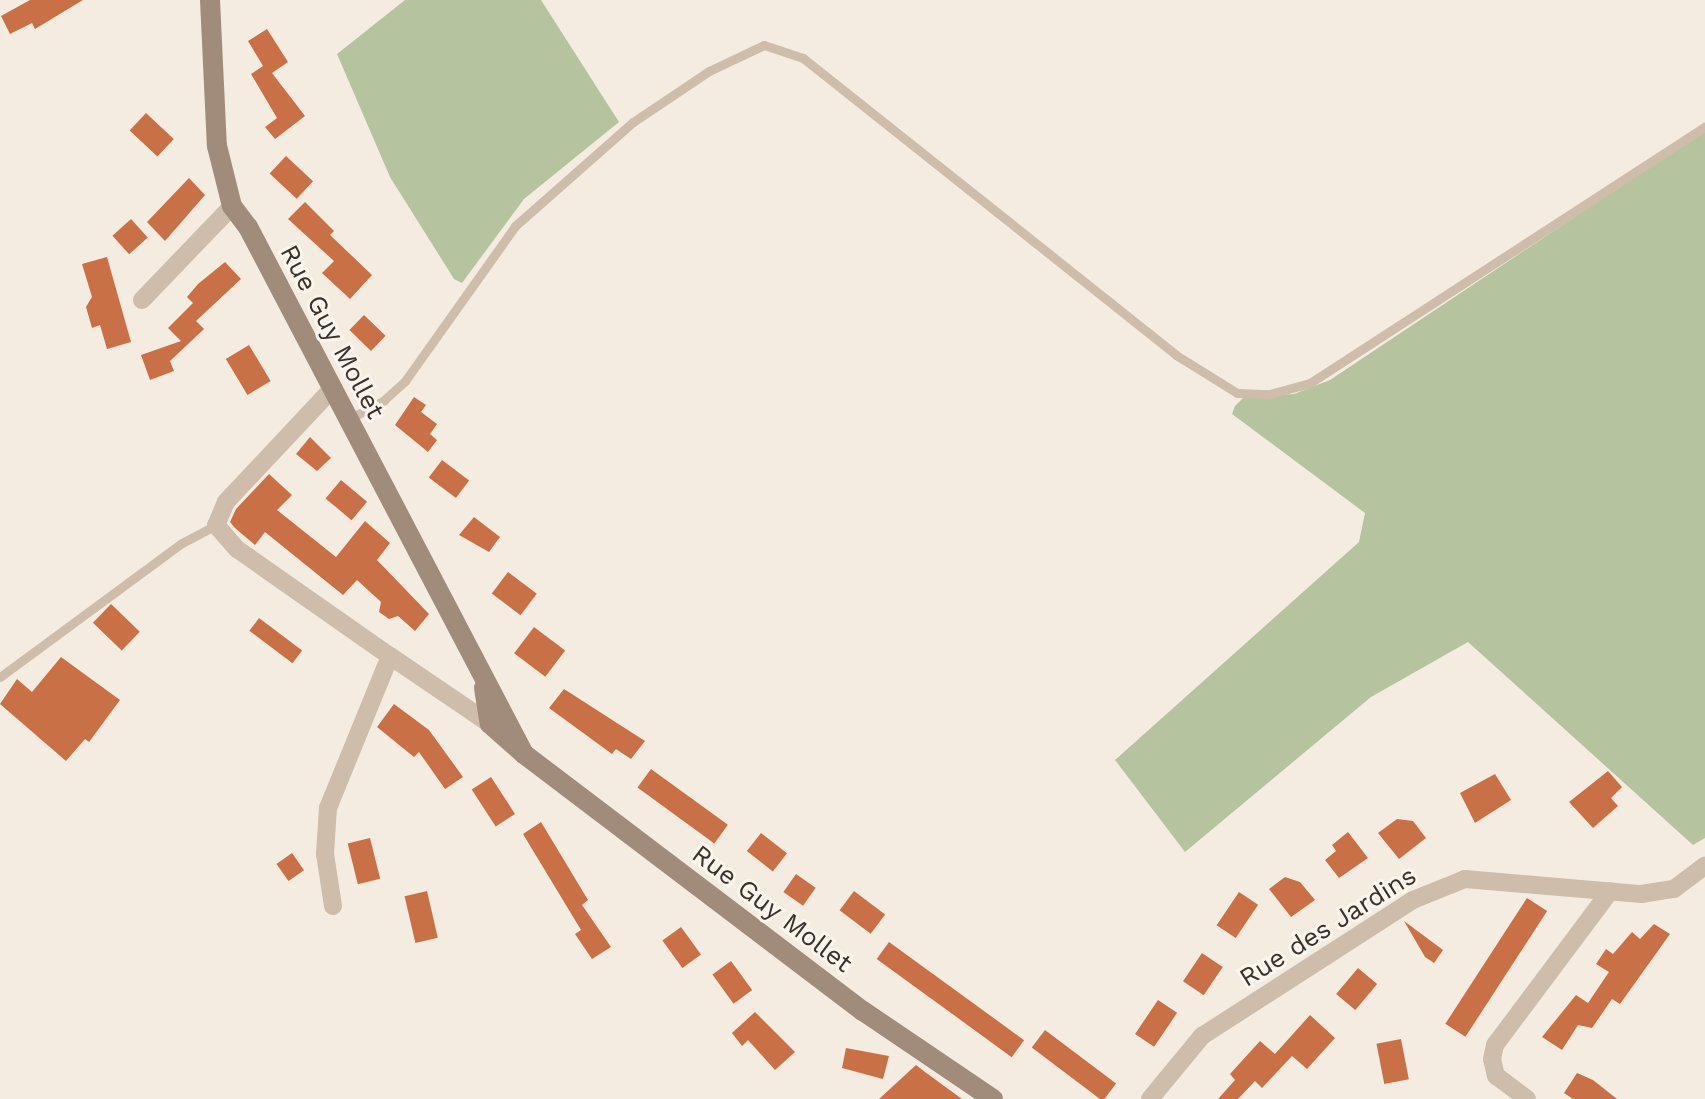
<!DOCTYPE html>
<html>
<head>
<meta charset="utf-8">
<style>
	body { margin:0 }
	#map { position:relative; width:1705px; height:1099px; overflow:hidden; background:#f4ece0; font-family:"Work Sans",sans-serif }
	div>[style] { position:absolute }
	.green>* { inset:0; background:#b5c49e }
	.building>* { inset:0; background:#ca7047; transform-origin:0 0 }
	.lane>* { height:9px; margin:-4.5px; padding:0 4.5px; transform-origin:4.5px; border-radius:4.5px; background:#cdbdaa }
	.street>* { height:18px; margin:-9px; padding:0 9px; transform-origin:9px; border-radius:9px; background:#cdbdaa }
	.secondary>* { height:20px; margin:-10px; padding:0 10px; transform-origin:10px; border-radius:10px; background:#a18c7b }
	span { translate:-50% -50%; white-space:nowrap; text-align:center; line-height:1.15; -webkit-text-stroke:6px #fbf5ed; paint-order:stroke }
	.street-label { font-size:26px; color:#3a302a }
</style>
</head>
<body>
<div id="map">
	<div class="green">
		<div style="clip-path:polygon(405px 0,541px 0,619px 122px,524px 199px,462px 283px,454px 279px,390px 177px,337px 54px)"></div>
		<div style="clip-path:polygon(1705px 130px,1705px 838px,1693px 845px,1468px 642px,1371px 697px,1185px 852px,1115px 760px,1359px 542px,1365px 513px,1232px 414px,1235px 406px,1244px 397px,1294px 394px,1330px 380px)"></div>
	</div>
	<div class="building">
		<div style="clip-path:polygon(30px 0,83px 0,35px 29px,32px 23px,10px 34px,1px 16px)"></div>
		<div style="clip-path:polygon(267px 29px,288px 62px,272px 73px,305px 116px,275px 139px,265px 127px,277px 118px,251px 74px,263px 66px,248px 41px)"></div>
		<div style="left:146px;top:113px;width:38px;height:24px;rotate:43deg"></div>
		<div style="left:286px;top:156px;width:37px;height:24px;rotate:43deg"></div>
		<div style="clip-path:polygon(189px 178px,205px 195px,165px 241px,147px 222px)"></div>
		<div style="clip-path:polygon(305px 202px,334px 231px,330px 235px,372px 275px,350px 299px,322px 273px,334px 261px,288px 219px)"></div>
		<div style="left:131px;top:219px;width:25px;height:25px;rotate:48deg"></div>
		<div style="clip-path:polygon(107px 257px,131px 342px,107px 349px,100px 325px,92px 328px,86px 307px,92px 297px,82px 264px)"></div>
		<div style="clip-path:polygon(225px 262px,241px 279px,196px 321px,204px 329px,170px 361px,174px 371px,150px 380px,141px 355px,181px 341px,168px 328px,193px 303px,187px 297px,198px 284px)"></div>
		<div style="left:364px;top:315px;width:30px;height:21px;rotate:44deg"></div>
		<div style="left:249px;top:345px;width:42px;height:27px;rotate:59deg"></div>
		<div style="clip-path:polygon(414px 397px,426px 405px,421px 412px,437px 424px,430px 434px,437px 440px,428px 452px,395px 425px)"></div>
		<div style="clip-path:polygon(310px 437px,331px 458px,317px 471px,296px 454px)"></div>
		<div style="left:442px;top:460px;width:34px;height:22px;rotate:37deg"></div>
		<div style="clip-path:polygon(269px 474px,292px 495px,277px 510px,336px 557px,365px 521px,390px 543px,377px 560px,429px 614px,415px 631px,398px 616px,389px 619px,379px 612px,381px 602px,357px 580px,343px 595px,265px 532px,255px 545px,235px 528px,230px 522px,236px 509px)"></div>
		<div style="left:341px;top:480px;width:34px;height:24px;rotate:40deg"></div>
		<div style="clip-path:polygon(474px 517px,500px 537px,489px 552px,459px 535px)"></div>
		<div style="left:508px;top:572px;width:36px;height:27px;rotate:37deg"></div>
		<div style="left:111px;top:604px;width:40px;height:26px;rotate:44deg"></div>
		<div style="left:259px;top:618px;width:54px;height:16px;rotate:37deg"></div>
		<div style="left:534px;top:627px;width:39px;height:33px;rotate:37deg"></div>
		<div style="clip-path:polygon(61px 657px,120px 700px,89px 742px,85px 739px,66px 761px,0 704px,17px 679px,32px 692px)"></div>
		<div style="clip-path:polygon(564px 689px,645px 741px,631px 759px,616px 749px,612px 754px,549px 708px)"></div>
		<div style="clip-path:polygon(394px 704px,429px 730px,463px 777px,445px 789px,419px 752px,414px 757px,377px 727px)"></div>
		<div style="left:651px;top:769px;width:95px;height:23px;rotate:36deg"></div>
		<div style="clip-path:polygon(1608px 771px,1622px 787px,1611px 798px,1618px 806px,1593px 828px,1569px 802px)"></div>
		<div style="clip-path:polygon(1495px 774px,1511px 800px,1475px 823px,1460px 793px)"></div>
		<div style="left:491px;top:777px;width:44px;height:23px;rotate:57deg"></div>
		<div style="clip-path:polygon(1397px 819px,1413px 821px,1426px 838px,1399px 859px,1378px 833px)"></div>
		<div style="clip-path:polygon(541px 822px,588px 900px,582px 905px,611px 947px,592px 959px,575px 934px,581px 930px,523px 834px)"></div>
		<div style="clip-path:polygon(1348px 832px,1368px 858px,1339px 878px,1325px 860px,1336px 851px,1332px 845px)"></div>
		<div style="left:761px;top:833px;width:33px;height:23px;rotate:38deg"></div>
		<div style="left:370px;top:838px;width:42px;height:23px;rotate:76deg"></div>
		<div style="left:292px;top:853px;width:21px;height:19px;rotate:55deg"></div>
		<div style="left:796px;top:874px;width:24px;height:22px;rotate:35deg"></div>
		<div style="clip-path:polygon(1285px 877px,1300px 882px,1315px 900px,1291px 917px,1269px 889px)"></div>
		<div style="left:427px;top:891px;width:48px;height:23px;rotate:77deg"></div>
		<div style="left:854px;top:891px;width:39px;height:24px;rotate:37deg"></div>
		<div style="left:1239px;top:892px;width:23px;height:40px;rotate:34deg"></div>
		<div style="left:1527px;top:898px;width:24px;height:150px;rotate:33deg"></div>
		<div style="clip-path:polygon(1404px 921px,1443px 950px,1434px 963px,1425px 957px)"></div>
		<div style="clip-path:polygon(1654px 924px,1670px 934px,1620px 1004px,1612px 999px,1592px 1028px,1578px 1025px,1562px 1050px,1542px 1037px,1576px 995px,1588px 1003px,1609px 972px,1596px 964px,1606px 949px,1613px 954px,1632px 932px,1640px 939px)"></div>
		<div style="left:681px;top:927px;width:34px;height:23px;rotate:54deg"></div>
		<div style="left:889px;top:942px;width:167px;height:21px;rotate:36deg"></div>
		<div style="left:1202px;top:953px;width:25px;height:34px;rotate:34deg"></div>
		<div style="left:731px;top:961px;width:36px;height:23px;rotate:54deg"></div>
		<div style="left:1358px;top:968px;width:25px;height:34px;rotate:40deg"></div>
		<div style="left:1158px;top:1000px;width:23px;height:41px;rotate:34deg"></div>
		<div style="clip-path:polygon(755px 1012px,795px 1052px,775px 1070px,748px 1040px,742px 1046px,732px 1033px)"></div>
		<div style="clip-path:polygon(1310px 1015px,1335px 1038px,1307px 1069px,1292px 1056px,1262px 1088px,1255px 1081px,1238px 1099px,1218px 1099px,1235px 1080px,1230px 1074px,1260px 1041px,1275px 1054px)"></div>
		<div style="left:1045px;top:1030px;width:89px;height:22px;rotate:37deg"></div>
		<div style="left:1401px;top:1039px;width:41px;height:25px;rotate:79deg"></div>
		<div style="clip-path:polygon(846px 1048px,889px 1056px,883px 1079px,842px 1068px)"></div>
		<div style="clip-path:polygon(916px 1065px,925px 1072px,962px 1099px,879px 1099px)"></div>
		<div style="clip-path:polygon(1577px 1073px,1593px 1080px,1617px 1099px,1573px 1099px,1564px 1093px)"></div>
	</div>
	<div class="lane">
		<div style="left:349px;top:419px;width:40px;rotate:-28deg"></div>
		<div style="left:384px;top:400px;width:28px;rotate:-42deg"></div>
		<div style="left:405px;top:381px;width:190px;rotate:-54.6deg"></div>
		<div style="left:515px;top:226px;width:157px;rotate:-41.4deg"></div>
		<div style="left:633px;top:122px;width:92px;rotate:-33.9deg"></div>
		<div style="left:709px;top:71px;width:61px;rotate:-25.3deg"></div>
		<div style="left:764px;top:45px;width:41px;rotate:18.4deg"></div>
		<div style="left:803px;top:58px;width:477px;rotate:38.5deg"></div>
		<div style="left:1176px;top:355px;width:72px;rotate:31.9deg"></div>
		<div style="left:1237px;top:393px;width:33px;rotate:2deg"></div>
		<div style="left:1270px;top:394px;width:41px;rotate:-15.4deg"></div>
		<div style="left:1310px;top:383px;width:471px;rotate:-33deg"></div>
		<div style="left:0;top:677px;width:226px;rotate:-36.4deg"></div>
		<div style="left:182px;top:543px;width:38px;rotate:-28deg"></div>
	</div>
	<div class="street">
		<div style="left:142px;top:300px;width:130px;rotate:-46.2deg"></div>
		<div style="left:332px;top:389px;width:155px;rotate:133.2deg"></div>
		<div style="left:226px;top:502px;width:25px;rotate:113deg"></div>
		<div style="left:216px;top:525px;width:32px;rotate:49deg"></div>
		<div style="left:237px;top:549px;width:187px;rotate:35deg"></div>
		<div style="left:390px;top:656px;width:121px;rotate:34.2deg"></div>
		<div style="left:490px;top:724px;width:10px;rotate:-17deg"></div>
		<div style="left:333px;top:906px;width:53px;rotate:-98.7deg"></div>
		<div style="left:325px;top:854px;width:46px;rotate:-86.3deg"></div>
		<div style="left:328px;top:808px;width:164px;rotate:-67.8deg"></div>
		<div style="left:1150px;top:1099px;width:82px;rotate:-50.5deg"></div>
		<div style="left:1202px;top:1036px;width:251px;rotate:-32.8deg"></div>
		<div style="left:1413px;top:900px;width:56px;rotate:-22deg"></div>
		<div style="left:1465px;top:879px;width:177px;rotate:4.9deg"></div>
		<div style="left:1641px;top:894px;width:33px;rotate:-9deg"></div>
		<div style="left:1674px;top:889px;width:39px;rotate:-37deg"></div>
		<div style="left:1527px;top:1099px;width:39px;rotate:-143deg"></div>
		<div style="left:1496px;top:1076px;width:17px;rotate:-103deg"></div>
		<div style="left:1492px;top:1059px;width:14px;rotate:-78deg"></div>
		<div style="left:1495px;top:1045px;width:192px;rotate:-53.2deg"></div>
	</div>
	<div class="secondary">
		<div style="left:210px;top:0;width:146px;rotate:87.3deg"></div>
		<div style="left:217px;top:146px;width:62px;rotate:76deg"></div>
		<div style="left:232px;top:206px;width:26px;rotate:53deg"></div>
		<div style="left:248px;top:227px;width:595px;rotate:62.36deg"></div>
		<div style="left:484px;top:688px;width:36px;rotate:81deg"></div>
		<div style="left:490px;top:724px;width:45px;rotate:41.4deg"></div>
		<div style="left:524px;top:754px;width:425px;rotate:37.2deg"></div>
		<div style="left:863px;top:1011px;width:157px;rotate:34.1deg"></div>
	</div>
	<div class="street-label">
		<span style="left:332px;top:332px;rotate:62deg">Rue Guy Mollet</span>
		<span style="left:772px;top:909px;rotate:37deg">Rue Guy Mollet</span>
		<span style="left:1328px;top:927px;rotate:-32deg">Rue des Jardins</span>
	</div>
</div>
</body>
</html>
